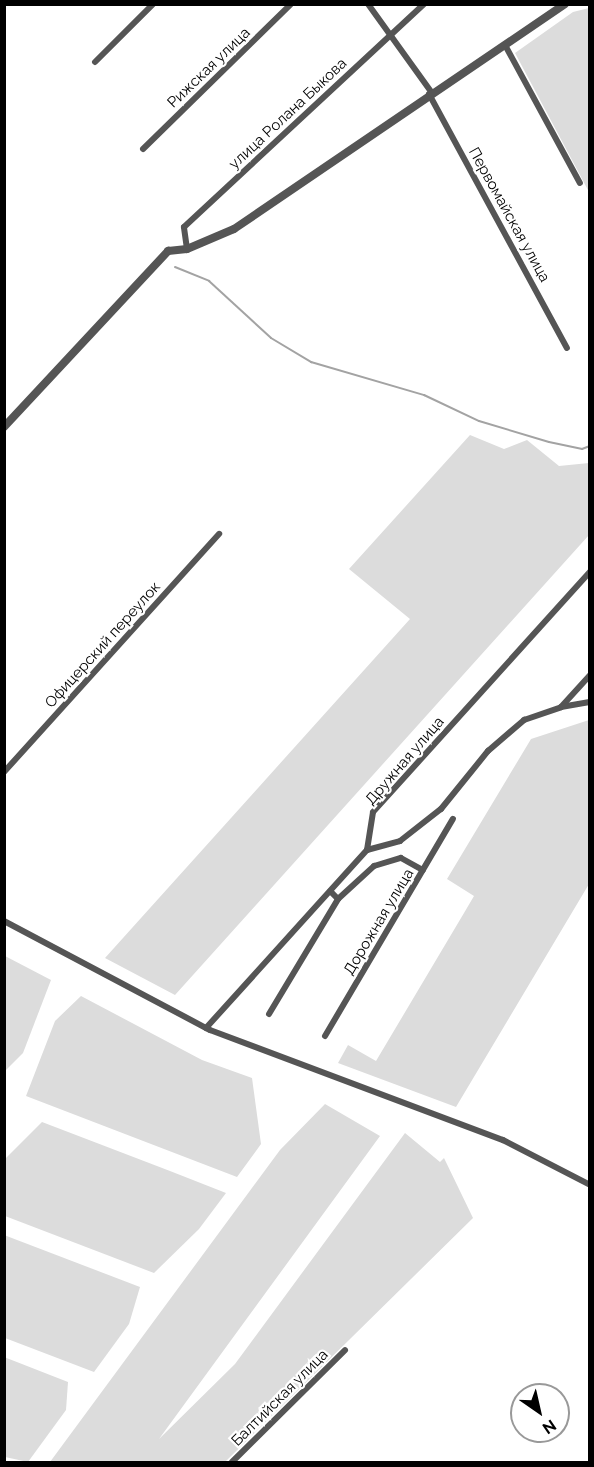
<!DOCTYPE html>
<html>
<head>
<meta charset="utf-8">
<style>
	body { margin:0 }
	#map { position:relative; width:594px; height:1467px; overflow:hidden; background:#fff; font-family:Raleway,sans-serif }
	div>[style] { position:absolute }
	.green>* { inset:0; background:#dcdcdc }
	.stream>* { height:2px; margin:-1px; padding:0 1px; transform-origin:1px; border-radius:1px; background:#a3a3a3 }
	.minor>* { height:6px; margin:-3px; padding:0 3px; transform-origin:3px; border-radius:3px; background:#555 }
	.tertiary>* { height:8px; margin:-4px; padding:0 4px; transform-origin:4px; border-radius:4px; background:#555 }
	span { translate:-50% -50%; white-space:nowrap; text-align:center; line-height:1.15; -webkit-text-stroke:4.5px #fff; paint-order:stroke }
	.street-label { font-size:15px; color:#000 }
	.frame { position:absolute; inset:0; border:6px solid #000; pointer-events:none }
	.north { position:absolute; left:510px; top:1383px; width:60px; height:60px; box-sizing:border-box; background:#fff; border:2px solid #999; border-radius:50%; rotate:146deg; font-size:16px; font-weight:700; line-height:24px; text-align:center; color:#000 }
	.north::after { content:''; display:block; margin:auto; width:21px; height:27px; background:#000; clip-path:polygon(50% 0,100% 100%,50% 72%,0 100%) }
</style>
</head>
<body>
<div id="map">
	<div class="green">
		<div style="clip-path:polygon(589px 8px,590px 8px,589px 192px,515px 53px,573px 12px)"></div>
		<div style="clip-path:polygon(470px 435px,504px 449px,527px 440px,559px 466px,589px 463px,589px 535px,175px 995px,105px 958px,410px 619px,349px 569px)"></div>
		<div style="clip-path:polygon(589px 720px,589px 884px,456px 1107px,338px 1063px,348px 1045px,376px 1061px,464px 913px,474px 896px,447px 879px,531px 739px)"></div>
		<div style="clip-path:polygon(5px 956px,51px 980px,23px 1053px,5px 1071px)"></div>
		<div style="clip-path:polygon(81px 996px,202px 1060px,252px 1078px,261px 1144px,237px 1177px,26px 1096px,55px 1021px)"></div>
		<div style="clip-path:polygon(325px 1104px,380px 1136px,159px 1439px,235px 1364px,405px 1133px,440px 1162px,444px 1158px,473px 1218px,225px 1462px,50px 1462px,280px 1150px)"></div>
		<div style="clip-path:polygon(42px 1122px,170px 1171px,226px 1193px,199px 1229px,154px 1273px,5px 1216px,5px 1159px)"></div>
		<div style="clip-path:polygon(4px 1235px,140px 1287px,129px 1324px,94px 1372px,5px 1338px)"></div>
		<div style="clip-path:polygon(4px 1357px,68px 1382px,66px 1410px,28px 1462px,5px 1457px)"></div>
	</div>
	<div class="stream">
		<div style="left:175px;top:267px;width:37px;rotate:22deg"></div>
		<div style="left:209px;top:281px;width:84px;rotate:42.6deg"></div>
		<div style="left:271px;top:338px;width:47px;rotate:31deg"></div>
		<div style="left:311px;top:362px;width:118px;rotate:16.3deg"></div>
		<div style="left:424px;top:395px;width:61px;rotate:25.3deg"></div>
		<div style="left:479px;top:421px;width:73px;rotate:16.7deg"></div>
		<div style="left:549px;top:442px;width:34px;rotate:12deg"></div>
		<div style="left:582px;top:449px;width:9px;rotate:-21deg"></div>
	</div>
	<div class="minor">
		<div style="left:368px;top:4px;width:110px;rotate:54.3deg"></div>
		<div style="left:505px;top:45px;width:157px;rotate:61.5deg"></div>
		<div style="left:95px;top:62px;width:82px;rotate:-45deg"></div>
		<div style="left:429px;top:94px;width:289px;rotate:61.5deg"></div>
		<div style="left:143px;top:149px;width:207px;rotate:-44.4deg"></div>
		<div style="left:187px;top:249px;width:22px;rotate:-98deg"></div>
		<div style="left:184px;top:227px;width:328px;rotate:-42.9deg"></div>
		<div style="left:561px;top:707px;width:43px;rotate:-47.8deg"></div>
		<div style="left:4px;top:772px;width:321px;rotate:-47.9deg"></div>
		<div style="left:367px;top:850px;width:34px;rotate:-15deg"></div>
		<div style="left:400px;top:841px;width:52px;rotate:-38deg"></div>
		<div style="left:441px;top:809px;width:75px;rotate:-51deg"></div>
		<div style="left:488px;top:751px;width:48px;rotate:-40.7deg"></div>
		<div style="left:524px;top:720px;width:39px;rotate:-19deg"></div>
		<div style="left:561px;top:707px;width:29px;rotate:-10deg"></div>
		<div style="left:338px;top:899px;width:49px;rotate:-42.5deg"></div>
		<div style="left:374px;top:866px;width:28px;rotate:-17deg"></div>
		<div style="left:401px;top:858px;width:25px;rotate:29deg"></div>
		<div style="left:4px;top:921px;width:233px;rotate:27.9deg"></div>
		<div style="left:210px;top:1030px;width:313px;rotate:20.6deg"></div>
		<div style="left:503px;top:1140px;width:98px;rotate:27.3deg"></div>
		<div style="left:269px;top:1014px;width:134px;rotate:-59deg"></div>
		<div style="left:338px;top:899px;width:11px;rotate:-135deg"></div>
		<div style="left:206px;top:1028px;width:240px;rotate:-47.9deg"></div>
		<div style="left:367px;top:850px;width:38px;rotate:-81deg"></div>
		<div style="left:373px;top:812px;width:324px;rotate:-47.9deg"></div>
		<div style="left:325px;top:1036px;width:252px;rotate:-59.5deg"></div>
		<div style="left:232px;top:1462px;width:159px;rotate:-44.7deg"></div>
	</div>
	<div class="tertiary">
		<div style="left:4px;top:427px;width:241px;rotate:-47deg"></div>
		<div style="left:168px;top:251px;width:19px;rotate:-6deg"></div>
		<div style="left:187px;top:249px;width:51px;rotate:-23.1deg"></div>
		<div style="left:234px;top:229px;width:400px;rotate:-34.2deg"></div>
	</div>
	<div class="street-label">
		<span style="left:209px;top:68px;rotate:-44deg">Рижская улица</span>
		<span style="left:288px;top:114px;rotate:-43deg">улица Ролана Быкова</span>
		<span style="left:509px;top:215px;rotate:61deg">Первомайская улица</span>
		<span style="left:103px;top:645px;rotate:-48deg">Офицерский переулок</span>
		<span style="left:405px;top:761px;rotate:-49deg">Дружная улица</span>
		<span style="left:379px;top:922px;rotate:-59deg">Дорожная улица</span>
		<span style="left:280px;top:1398px;rotate:-45deg">Балтийская улица</span>
	</div>
	<div class="frame"></div>
	<div class="north">N</div>
</div>
</body>
</html>
